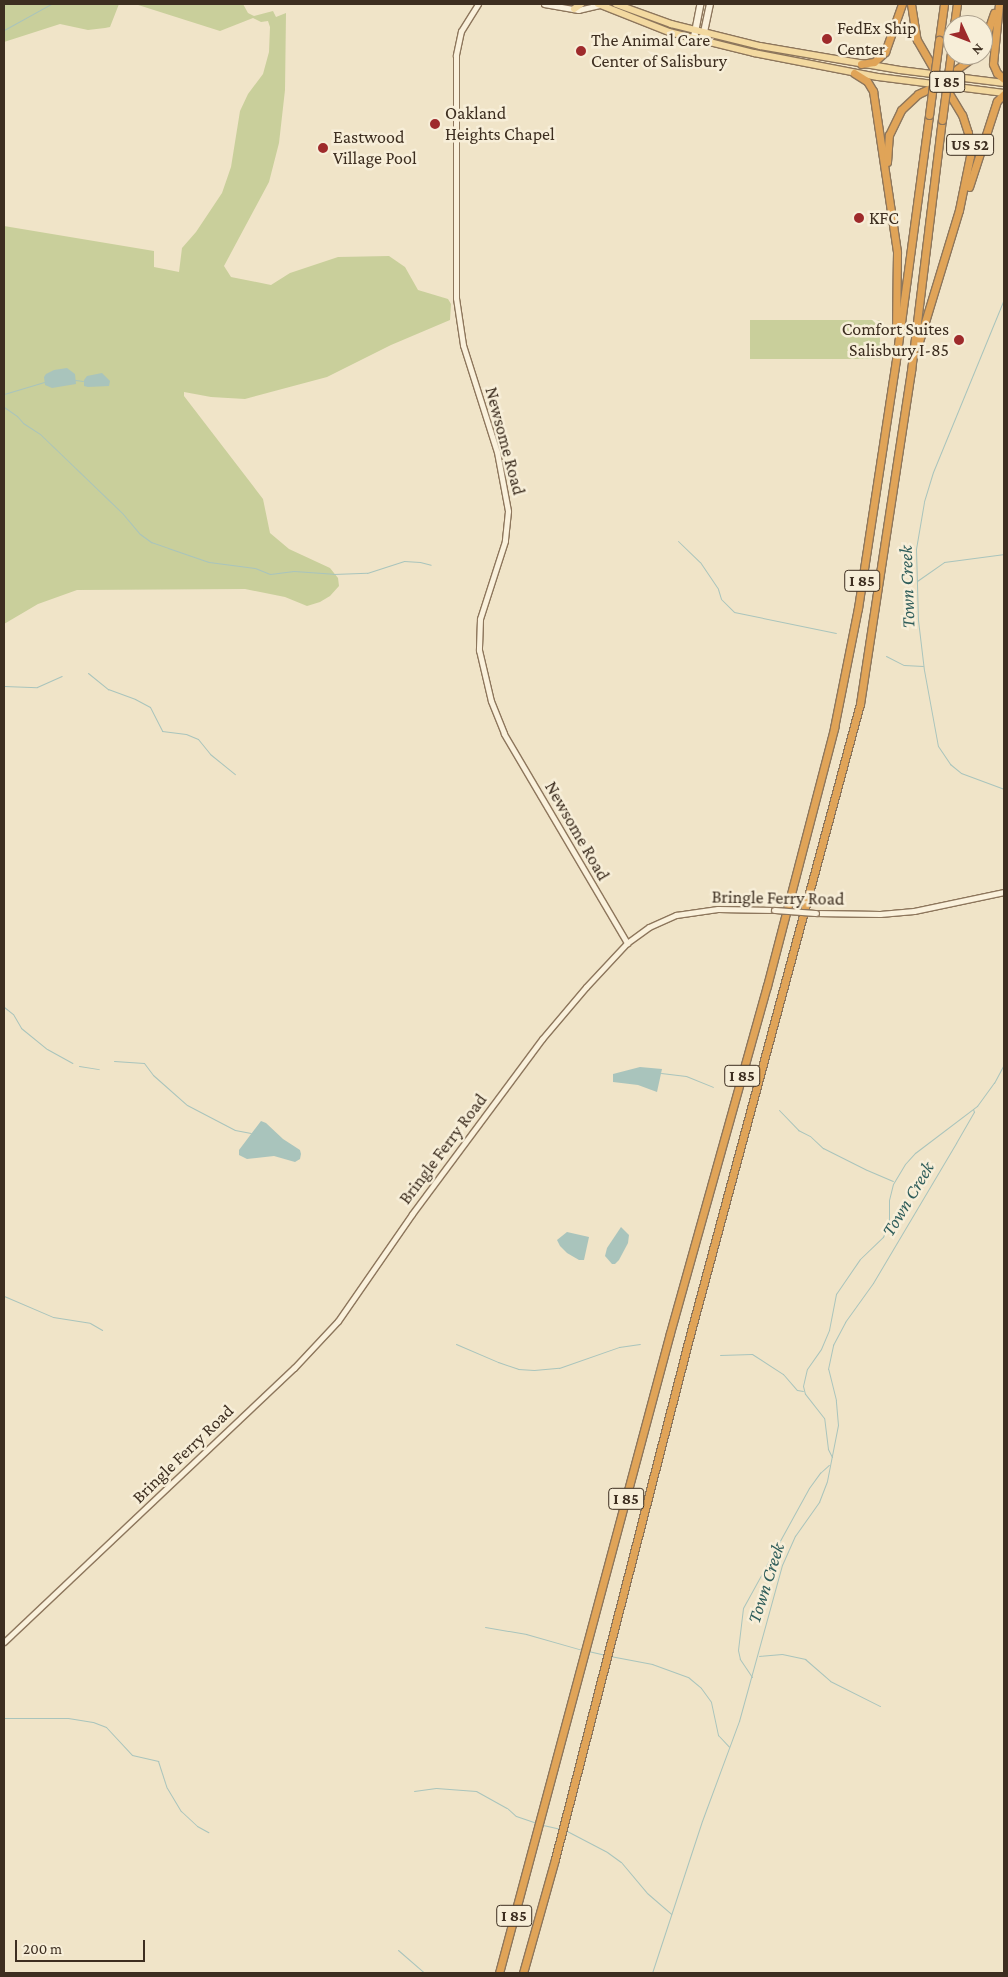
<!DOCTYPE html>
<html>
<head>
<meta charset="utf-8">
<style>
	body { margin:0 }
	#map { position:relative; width:1008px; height:1977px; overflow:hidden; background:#f0e4c8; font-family:"Crimson Pro",serif }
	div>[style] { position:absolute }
	.green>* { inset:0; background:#c9cf9b; transform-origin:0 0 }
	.water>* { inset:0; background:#a9c4bc }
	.stream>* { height:1px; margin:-0.5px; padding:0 0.5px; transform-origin:0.5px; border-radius:0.5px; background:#a9c4bc }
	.roads { filter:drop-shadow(1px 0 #8d765c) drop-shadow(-1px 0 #8d765c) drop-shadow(0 1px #8d765c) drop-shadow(0 -1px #8d765c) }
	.tertiary>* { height:5px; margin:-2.5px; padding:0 2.5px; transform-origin:2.5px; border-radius:2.5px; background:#faf1dc }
	.secondary>* { height:5.5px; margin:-2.75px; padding:0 2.75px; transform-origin:2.75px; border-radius:2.75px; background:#faf1dc }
	.primary>* { height:6px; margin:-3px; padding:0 3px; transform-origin:3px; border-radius:3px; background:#f3d9a0 }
	.motorway>* { height:7px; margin:-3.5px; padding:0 3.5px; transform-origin:3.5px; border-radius:3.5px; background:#e0a458 }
	.bridges { filter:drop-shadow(1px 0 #8d765c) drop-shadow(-1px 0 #8d765c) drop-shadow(0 1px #8d765c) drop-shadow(0 -1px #8d765c) }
	.tertiary-bridge>* { height:5px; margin:-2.5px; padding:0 2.5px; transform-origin:2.5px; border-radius:2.5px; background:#faf1dc }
	.motorway-bridge>* { height:7px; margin:-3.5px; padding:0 3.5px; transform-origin:3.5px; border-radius:3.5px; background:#e0a458 }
	.dots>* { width:14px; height:14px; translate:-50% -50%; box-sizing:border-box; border:2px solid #f7eed8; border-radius:50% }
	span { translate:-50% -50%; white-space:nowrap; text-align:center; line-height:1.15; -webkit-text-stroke:5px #f7eed8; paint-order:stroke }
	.shield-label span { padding:1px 4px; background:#f7eed8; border:1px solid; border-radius:4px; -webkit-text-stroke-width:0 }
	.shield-label { font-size:16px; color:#3d2e20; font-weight:700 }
	.poi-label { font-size:18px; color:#3d2e20 }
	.left { translate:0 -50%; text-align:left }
	.right { translate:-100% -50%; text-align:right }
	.street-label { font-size:18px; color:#3d2e20 }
	.water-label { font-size:19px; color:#2f5d5a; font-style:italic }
	.frame { position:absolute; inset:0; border:5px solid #3d2e20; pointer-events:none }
	.north { position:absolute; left:943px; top:15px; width:50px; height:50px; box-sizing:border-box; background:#f7eed8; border:1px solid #ada18e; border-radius:50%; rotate:133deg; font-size:14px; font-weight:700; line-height:20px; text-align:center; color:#3d2e20 }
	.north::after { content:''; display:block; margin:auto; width:18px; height:22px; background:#9e2a2b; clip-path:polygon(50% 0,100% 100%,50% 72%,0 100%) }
	.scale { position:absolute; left:15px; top:1940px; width:130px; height:22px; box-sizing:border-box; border:2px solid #3d2e20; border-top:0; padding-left:6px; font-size:15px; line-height:18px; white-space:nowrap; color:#3d2e20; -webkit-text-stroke:4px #f7eed8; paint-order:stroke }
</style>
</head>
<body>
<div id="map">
	<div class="green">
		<div style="clip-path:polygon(4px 4px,119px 4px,110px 27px,105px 28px,88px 30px,60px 24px,4px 42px)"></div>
		<div style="clip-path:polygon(135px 4px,243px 4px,248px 13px,254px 16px,273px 11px,276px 17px,286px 13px,285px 90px,279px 143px,269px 182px,224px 266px,231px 277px,271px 285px,290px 273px,338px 257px,389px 256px,405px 267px,418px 290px,448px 299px,451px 304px,450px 320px,391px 345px,327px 377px,245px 399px,211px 397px,184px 392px,184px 396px,263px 499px,270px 533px,289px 549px,330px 568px,338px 578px,339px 586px,330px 596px,320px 602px,307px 606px,285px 597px,245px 589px,77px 590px,38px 604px,4px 624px,4px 226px,154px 251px,154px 267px,179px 272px,182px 248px,196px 232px,222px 193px,231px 167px,240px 111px,248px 94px,263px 74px,269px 52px,270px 27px,268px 21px,261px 22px,253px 18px,220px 31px)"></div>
		<div style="left:750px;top:320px;width:130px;height:39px"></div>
	</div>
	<div class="water">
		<div style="clip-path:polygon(67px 368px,75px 374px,76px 384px,52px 388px,45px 385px,44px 377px,46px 374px,54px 370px)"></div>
		<div style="clip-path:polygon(102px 373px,110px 381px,109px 386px,88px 387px,84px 386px,84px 380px,87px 376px)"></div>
		<div style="clip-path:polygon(640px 1067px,662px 1069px,657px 1092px,638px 1085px,613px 1082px,613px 1074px)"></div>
		<div style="clip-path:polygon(261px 1121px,266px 1123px,283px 1139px,300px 1150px,301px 1154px,300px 1159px,295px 1162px,274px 1156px,247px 1159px,239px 1155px,239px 1150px)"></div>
		<div style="clip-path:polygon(621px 1227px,629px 1235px,628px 1243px,619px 1260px,615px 1264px,612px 1264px,605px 1256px,607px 1248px)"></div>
		<div style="clip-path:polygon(567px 1232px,589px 1237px,584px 1260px,579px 1260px,567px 1253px,560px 1246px,557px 1240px)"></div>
	</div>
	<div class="stream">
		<div style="left:4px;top:30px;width:54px;rotate:-29deg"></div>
		<div style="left:1004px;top:299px;width:187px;rotate:112.3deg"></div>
		<div style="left:933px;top:472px;width:31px;rotate:107deg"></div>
		<div style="left:924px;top:502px;width:48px;rotate:99.7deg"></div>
		<div style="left:916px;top:549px;width:71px;rotate:88.4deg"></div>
		<div style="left:918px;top:620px;width:50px;rotate:83.2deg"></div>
		<div style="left:924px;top:670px;width:77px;rotate:79.6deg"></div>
		<div style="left:938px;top:746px;width:22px;rotate:56deg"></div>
		<div style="left:950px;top:764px;width:14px;rotate:39deg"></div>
		<div style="left:961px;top:773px;width:46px;rotate:20.4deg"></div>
		<div style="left:75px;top:380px;width:8px;rotate:7deg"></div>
		<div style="left:4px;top:394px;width:42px;rotate:-16.7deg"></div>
		<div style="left:4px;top:407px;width:16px;rotate:35deg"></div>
		<div style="left:17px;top:416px;width:9px;rotate:49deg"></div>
		<div style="left:23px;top:423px;width:20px;rotate:33deg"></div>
		<div style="left:40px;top:434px;width:115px;rotate:43.9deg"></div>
		<div style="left:123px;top:514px;width:26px;rotate:50deg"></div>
		<div style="left:140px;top:534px;width:14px;rotate:36deg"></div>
		<div style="left:151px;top:542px;width:18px;rotate:19deg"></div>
		<div style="left:168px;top:548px;width:43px;rotate:18.9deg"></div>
		<div style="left:209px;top:562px;width:46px;rotate:7.4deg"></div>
		<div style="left:255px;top:568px;width:16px;rotate:22deg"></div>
		<div style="left:270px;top:574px;width:24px;rotate:-7deg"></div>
		<div style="left:294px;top:571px;width:39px;rotate:4deg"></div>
		<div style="left:333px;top:574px;width:34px;rotate:-2deg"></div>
		<div style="left:367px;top:573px;width:39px;rotate:-18deg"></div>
		<div style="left:404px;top:561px;width:16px;rotate:4deg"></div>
		<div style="left:420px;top:562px;width:11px;rotate:15deg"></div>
		<div style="left:678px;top:541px;width:30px;rotate:44deg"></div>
		<div style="left:700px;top:562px;width:32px;rotate:56deg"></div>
		<div style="left:718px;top:589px;width:10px;rotate:73deg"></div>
		<div style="left:721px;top:599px;width:18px;rotate:45deg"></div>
		<div style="left:734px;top:612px;width:104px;rotate:11.6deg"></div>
		<div style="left:917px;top:581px;width:33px;rotate:-35deg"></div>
		<div style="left:944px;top:562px;width:61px;rotate:-7.6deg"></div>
		<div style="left:886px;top:656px;width:20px;rotate:27deg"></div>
		<div style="left:904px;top:665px;width:19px;rotate:3deg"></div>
		<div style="left:88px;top:673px;width:26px;rotate:39deg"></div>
		<div style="left:108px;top:689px;width:29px;rotate:20deg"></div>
		<div style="left:135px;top:699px;width:17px;rotate:28deg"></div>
		<div style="left:150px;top:707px;width:27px;rotate:63deg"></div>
		<div style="left:162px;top:731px;width:24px;rotate:7deg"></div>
		<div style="left:186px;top:734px;width:13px;rotate:23deg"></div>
		<div style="left:198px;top:739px;width:19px;rotate:51deg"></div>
		<div style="left:210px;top:754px;width:32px;rotate:39deg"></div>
		<div style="left:4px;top:686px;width:33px;rotate:2deg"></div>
		<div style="left:37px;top:687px;width:27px;rotate:-24deg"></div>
		<div style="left:4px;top:1007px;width:11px;rotate:38deg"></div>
		<div style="left:13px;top:1014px;width:16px;rotate:60deg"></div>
		<div style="left:21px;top:1028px;width:33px;rotate:39deg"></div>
		<div style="left:47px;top:1049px;width:29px;rotate:29deg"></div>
		<div style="left:114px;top:1061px;width:30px;rotate:4deg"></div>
		<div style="left:144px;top:1063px;width:15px;rotate:53deg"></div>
		<div style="left:153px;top:1075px;width:45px;rotate:41.4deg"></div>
		<div style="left:187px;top:1105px;width:54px;rotate:27.5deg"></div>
		<div style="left:235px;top:1130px;width:16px;rotate:11deg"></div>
		<div style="left:79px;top:1066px;width:20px;rotate:9deg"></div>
		<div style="left:661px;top:1073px;width:25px;rotate:7deg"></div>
		<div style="left:686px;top:1076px;width:29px;rotate:22deg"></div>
		<div style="left:779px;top:1110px;width:28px;rotate:46deg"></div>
		<div style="left:798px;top:1130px;width:13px;rotate:27deg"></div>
		<div style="left:810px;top:1136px;width:18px;rotate:43deg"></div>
		<div style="left:823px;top:1148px;width:49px;rotate:26.6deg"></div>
		<div style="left:867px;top:1170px;width:28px;rotate:23deg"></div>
		<div style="left:4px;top:1296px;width:53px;rotate:23.2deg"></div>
		<div style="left:53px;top:1317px;width:37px;rotate:9deg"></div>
		<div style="left:90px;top:1323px;width:14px;rotate:30deg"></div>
		<div style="left:456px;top:1344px;width:46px;rotate:23.2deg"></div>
		<div style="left:498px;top:1362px;width:21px;rotate:19deg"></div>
		<div style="left:518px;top:1369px;width:16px;rotate:4deg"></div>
		<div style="left:534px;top:1370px;width:25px;rotate:-5deg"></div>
		<div style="left:559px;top:1368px;width:64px;rotate:-19.3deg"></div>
		<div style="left:619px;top:1347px;width:21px;rotate:-8deg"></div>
		<div style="left:720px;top:1355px;width:32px;rotate:-2deg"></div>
		<div style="left:752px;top:1354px;width:37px;rotate:33deg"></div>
		<div style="left:783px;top:1374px;width:21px;rotate:49deg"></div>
		<div style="left:797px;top:1390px;width:6px;rotate:9deg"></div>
		<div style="left:832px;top:1457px;width:9px;rotate:-117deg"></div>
		<div style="left:828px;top:1449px;width:31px;rotate:-97deg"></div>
		<div style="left:824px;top:1418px;width:31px;rotate:-128deg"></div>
		<div style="left:805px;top:1394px;width:8px;rotate:-104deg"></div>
		<div style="left:803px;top:1386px;width:17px;rotate:-77deg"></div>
		<div style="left:807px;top:1369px;width:24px;rotate:-55deg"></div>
		<div style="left:821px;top:1349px;width:21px;rotate:-67deg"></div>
		<div style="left:829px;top:1330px;width:37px;rotate:-79deg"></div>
		<div style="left:836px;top:1294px;width:42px;rotate:-55.6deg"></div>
		<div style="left:860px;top:1259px;width:32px;rotate:-44deg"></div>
		<div style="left:883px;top:1237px;width:16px;rotate:-68deg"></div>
		<div style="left:889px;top:1222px;width:22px;rotate:-90deg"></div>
		<div style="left:889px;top:1200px;width:16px;rotate:-76deg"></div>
		<div style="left:893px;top:1184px;width:23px;rotate:-59deg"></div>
		<div style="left:905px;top:1164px;width:15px;rotate:-48deg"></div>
		<div style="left:915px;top:1153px;width:78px;rotate:-37.2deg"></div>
		<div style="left:977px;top:1106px;width:29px;rotate:-54deg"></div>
		<div style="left:994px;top:1083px;width:21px;rotate:-62deg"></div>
		<div style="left:485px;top:1627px;width:42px;rotate:9.7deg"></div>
		<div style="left:526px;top:1634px;width:58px;rotate:15.9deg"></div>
		<div style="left:588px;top:1651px;width:18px;rotate:13deg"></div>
		<div style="left:610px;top:1656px;width:43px;rotate:10.8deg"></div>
		<div style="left:652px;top:1664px;width:38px;rotate:20deg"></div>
		<div style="left:688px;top:1677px;width:17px;rotate:40deg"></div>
		<div style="left:701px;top:1688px;width:17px;rotate:54deg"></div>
		<div style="left:711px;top:1702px;width:34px;rotate:78deg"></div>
		<div style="left:718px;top:1735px;width:16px;rotate:47deg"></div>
		<div style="left:759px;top:1656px;width:23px;rotate:-5deg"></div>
		<div style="left:782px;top:1654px;width:24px;rotate:12deg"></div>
		<div style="left:805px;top:1659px;width:33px;rotate:41deg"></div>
		<div style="left:830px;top:1681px;width:56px;rotate:26.6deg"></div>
		<div style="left:752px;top:1677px;width:22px;rotate:-124deg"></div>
		<div style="left:740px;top:1659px;width:9px;rotate:-103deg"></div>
		<div style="left:738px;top:1650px;width:42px;rotate:-83.2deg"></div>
		<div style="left:743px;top:1608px;width:137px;rotate:-61.2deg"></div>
		<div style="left:809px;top:1488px;width:19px;rotate:-54deg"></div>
		<div style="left:820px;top:1473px;width:12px;rotate:-42deg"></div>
		<div style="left:4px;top:1718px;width:64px"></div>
		<div style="left:68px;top:1718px;width:25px;rotate:9deg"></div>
		<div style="left:93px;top:1722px;width:14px;rotate:21deg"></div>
		<div style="left:106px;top:1727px;width:38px;rotate:47deg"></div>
		<div style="left:132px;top:1755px;width:27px;rotate:13deg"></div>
		<div style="left:158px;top:1761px;width:28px;rotate:72deg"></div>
		<div style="left:167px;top:1788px;width:27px;rotate:59deg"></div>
		<div style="left:181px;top:1811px;width:22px;rotate:43deg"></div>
		<div style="left:197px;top:1826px;width:13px;rotate:29deg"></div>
		<div style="left:414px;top:1791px;width:22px;rotate:-8deg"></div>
		<div style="left:436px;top:1788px;width:40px;rotate:4.3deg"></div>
		<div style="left:476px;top:1791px;width:35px;rotate:29deg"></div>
		<div style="left:507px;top:1808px;width:12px;rotate:42deg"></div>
		<div style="left:516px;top:1816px;width:21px;rotate:19deg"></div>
		<div style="left:543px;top:1825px;width:18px;rotate:13deg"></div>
		<div style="left:565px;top:1830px;width:47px;rotate:27.6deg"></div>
		<div style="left:607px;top:1852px;width:17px;rotate:36deg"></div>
		<div style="left:621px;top:1862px;width:40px;rotate:50deg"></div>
		<div style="left:647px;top:1893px;width:32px;rotate:41deg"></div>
		<div style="left:398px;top:1950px;width:35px;rotate:41deg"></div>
		<div style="left:652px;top:1973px;width:160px;rotate:-71.8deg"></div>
		<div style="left:702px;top:1821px;width:107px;rotate:-69.7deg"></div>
		<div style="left:739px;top:1721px;width:162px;rotate:-74.6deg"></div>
		<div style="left:782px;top:1565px;width:32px;rotate:-66deg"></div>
		<div style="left:795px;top:1536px;width:42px;rotate:-54.8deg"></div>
		<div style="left:819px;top:1502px;width:22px;rotate:-69deg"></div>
		<div style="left:827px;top:1481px;width:57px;rotate:-78.9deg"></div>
		<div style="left:838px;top:1425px;width:25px;rotate:-95deg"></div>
		<div style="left:836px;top:1400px;width:32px;rotate:-104deg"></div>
		<div style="left:828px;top:1369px;width:25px;rotate:-78deg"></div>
		<div style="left:833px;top:1345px;width:26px;rotate:-62deg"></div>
		<div style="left:845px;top:1322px;width:48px;rotate:-54.3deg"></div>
		<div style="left:873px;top:1283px;width:163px;rotate:-59.3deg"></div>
		<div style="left:956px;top:1143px;width:36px;rotate:-60deg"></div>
		<div style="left:974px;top:1112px;width:3px;rotate:-108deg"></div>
	</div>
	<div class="roads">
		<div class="tertiary">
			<div style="left:478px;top:4px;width:32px;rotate:122deg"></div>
			<div style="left:461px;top:31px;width:25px;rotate:102deg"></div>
			<div style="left:456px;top:55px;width:243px;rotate:90deg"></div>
			<div style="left:456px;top:298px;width:48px;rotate:81.5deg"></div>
			<div style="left:463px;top:345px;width:112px;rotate:72.4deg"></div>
			<div style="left:497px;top:452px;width:60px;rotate:79.4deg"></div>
			<div style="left:508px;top:511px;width:30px;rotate:96deg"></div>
			<div style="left:505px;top:541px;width:82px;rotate:107.8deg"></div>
			<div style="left:480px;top:619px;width:31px;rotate:92deg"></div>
			<div style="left:479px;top:650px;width:52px;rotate:76.8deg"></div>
			<div style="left:491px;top:701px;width:35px;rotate:68deg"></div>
			<div style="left:504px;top:734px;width:243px;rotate:59.5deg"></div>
			<div style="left:544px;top:4px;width:35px;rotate:10deg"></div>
			<div style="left:578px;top:10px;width:23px;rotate:-13deg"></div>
			<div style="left:816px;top:913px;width:64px;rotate:0.9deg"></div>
			<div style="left:880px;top:914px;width:34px;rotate:-5deg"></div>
			<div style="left:914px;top:911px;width:92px;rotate:-11.9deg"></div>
			<div style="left:4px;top:1642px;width:399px;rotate:-43.4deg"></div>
			<div style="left:294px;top:1368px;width:64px;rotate:-46.9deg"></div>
			<div style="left:338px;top:1321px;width:130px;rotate:-55.3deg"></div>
			<div style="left:412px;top:1214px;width:218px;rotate:-53.4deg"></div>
			<div style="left:542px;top:1039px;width:68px;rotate:-49.8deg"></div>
			<div style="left:586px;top:987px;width:60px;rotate:-47deg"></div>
			<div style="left:627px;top:943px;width:27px;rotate:-36deg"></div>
			<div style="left:649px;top:927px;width:30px;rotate:-24deg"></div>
			<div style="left:676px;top:915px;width:42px;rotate:-8.1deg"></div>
			<div style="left:718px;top:909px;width:56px;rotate:1deg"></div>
		</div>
		<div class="secondary">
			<div style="left:701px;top:4px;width:32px;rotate:101deg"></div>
			<div style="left:695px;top:35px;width:6px;rotate:59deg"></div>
			<div style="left:698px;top:40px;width:6px;rotate:-31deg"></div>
			<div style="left:703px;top:37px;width:34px;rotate:-78deg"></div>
		</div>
		<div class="primary">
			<div style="left:598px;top:4px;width:76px;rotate:21.5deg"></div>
			<div style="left:669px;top:32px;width:88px;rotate:13.9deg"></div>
			<div style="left:754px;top:53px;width:126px;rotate:11deg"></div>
			<div style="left:878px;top:77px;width:127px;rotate:7.2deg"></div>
			<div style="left:616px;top:4px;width:59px;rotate:20deg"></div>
			<div style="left:671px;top:24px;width:92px;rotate:13.9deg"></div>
			<div style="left:760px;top:46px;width:142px;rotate:9.7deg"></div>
			<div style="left:900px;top:70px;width:105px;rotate:7.1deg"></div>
			<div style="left:574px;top:9px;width:9px;rotate:-36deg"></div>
		</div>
		<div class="motorway">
			<div style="left:911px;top:4px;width:36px;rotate:81deg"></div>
			<div style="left:917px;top:40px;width:39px;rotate:60deg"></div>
			<div style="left:999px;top:4px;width:60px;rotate:95.7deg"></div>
			<div style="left:993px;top:64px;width:10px;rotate:66deg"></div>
			<div style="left:997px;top:73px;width:9px;rotate:41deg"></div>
			<div style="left:954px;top:25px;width:21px;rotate:-82deg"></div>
			<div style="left:939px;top:40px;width:36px;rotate:-82deg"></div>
			<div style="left:952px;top:45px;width:10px;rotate:-84deg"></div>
			<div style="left:983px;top:45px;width:34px;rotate:-71deg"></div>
			<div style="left:861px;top:64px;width:13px;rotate:-9deg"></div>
			<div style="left:874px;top:62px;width:15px;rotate:-42deg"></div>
			<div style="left:885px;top:52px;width:51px;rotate:-70.5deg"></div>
			<div style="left:854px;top:73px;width:15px;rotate:32deg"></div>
			<div style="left:867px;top:81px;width:12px;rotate:59deg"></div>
			<div style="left:873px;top:91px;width:163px;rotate:81.5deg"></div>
			<div style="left:897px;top:252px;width:78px;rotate:90.7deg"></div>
			<div style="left:946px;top:77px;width:37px;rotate:-36deg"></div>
			<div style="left:887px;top:162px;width:27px;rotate:-86deg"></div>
			<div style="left:889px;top:135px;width:28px;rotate:-64deg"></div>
			<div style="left:901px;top:110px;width:23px;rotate:-43deg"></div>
			<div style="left:918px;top:94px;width:40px;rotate:-25deg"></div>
			<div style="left:969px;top:187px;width:90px;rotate:-72deg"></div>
			<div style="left:997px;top:101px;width:10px;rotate:-45deg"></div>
			<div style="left:918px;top:345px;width:141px;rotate:-73.1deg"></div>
			<div style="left:959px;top:210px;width:55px;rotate:-78.5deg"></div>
			<div style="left:970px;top:156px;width:23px;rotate:-95deg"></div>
			<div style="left:968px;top:133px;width:19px;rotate:-108deg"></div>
			<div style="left:962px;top:115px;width:35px;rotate:-121deg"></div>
			<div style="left:944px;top:85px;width:16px;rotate:-137deg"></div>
			<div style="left:499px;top:1973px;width:662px;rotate:-75.04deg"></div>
			<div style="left:670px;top:1333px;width:360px;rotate:-74.4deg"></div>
			<div style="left:767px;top:986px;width:267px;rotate:-75.4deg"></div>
			<div style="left:834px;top:728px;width:122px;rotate:-78.7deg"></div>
			<div style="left:858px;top:608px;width:259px;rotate:-81.3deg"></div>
			<div style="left:897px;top:352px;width:239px;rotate:-82.3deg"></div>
			<div style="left:523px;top:1973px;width:118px;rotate:-74.3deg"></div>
			<div style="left:555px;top:1859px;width:545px;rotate:-75.56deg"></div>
			<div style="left:691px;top:1331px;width:649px;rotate:-74.92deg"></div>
			<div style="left:860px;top:704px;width:337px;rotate:-81.3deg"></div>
			<div style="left:911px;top:371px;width:253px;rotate:-83deg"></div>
		</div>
	</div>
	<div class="bridges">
		<div class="tertiary-bridge">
			<div style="left:774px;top:910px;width:42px;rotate:4.1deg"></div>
		</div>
		<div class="motorway-bridge">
			<div style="left:929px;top:115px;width:76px;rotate:-82.4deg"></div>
			<div style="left:942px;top:120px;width:76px;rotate:-82.4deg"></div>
		</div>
	</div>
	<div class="dots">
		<div style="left:827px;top:39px;background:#9e2a2b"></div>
		<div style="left:581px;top:51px;background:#9e2a2b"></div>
		<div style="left:435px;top:124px;background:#9e2a2b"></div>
		<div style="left:323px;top:148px;background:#9e2a2b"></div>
		<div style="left:859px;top:218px;background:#9e2a2b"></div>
		<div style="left:959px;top:340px;background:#9e2a2b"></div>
	</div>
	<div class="shield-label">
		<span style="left:947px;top:82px">I 85</span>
		<span style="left:970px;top:145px">US 52</span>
		<span style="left:862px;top:581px">I 85</span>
		<span style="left:742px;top:1076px">I 85</span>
		<span style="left:626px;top:1499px">I 85</span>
		<span style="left:514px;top:1916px">I 85</span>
	</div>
	<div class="poi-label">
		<span class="left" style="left:837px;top:39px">FedEx Ship<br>Center</span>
		<span class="left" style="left:591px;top:51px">The Animal Care<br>Center of Salisbury</span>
		<span class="left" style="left:445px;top:124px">Oakland<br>Heights Chapel</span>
		<span class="left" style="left:333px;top:148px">Eastwood<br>Village Pool</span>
		<span class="left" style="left:869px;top:218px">KFC</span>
		<span class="right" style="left:949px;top:340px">Comfort Suites<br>Salisbury I-85</span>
	</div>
	<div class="street-label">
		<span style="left:505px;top:441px;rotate:75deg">Newsome Road</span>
		<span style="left:577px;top:831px;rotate:60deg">Newsome Road</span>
		<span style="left:778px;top:898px;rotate:1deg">Bringle Ferry Road</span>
		<span style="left:443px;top:1149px;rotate:-53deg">Bringle Ferry Road</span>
		<span style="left:183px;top:1454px;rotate:-44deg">Bringle Ferry Road</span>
	</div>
	<div class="water-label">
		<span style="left:907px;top:587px;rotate:-92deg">Town Creek</span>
		<span style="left:908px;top:1199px;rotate:-59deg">Town Creek</span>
		<span style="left:766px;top:1583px;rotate:-72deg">Town Creek</span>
	</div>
	<div class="frame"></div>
	<div class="north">N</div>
	<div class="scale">200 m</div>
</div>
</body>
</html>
